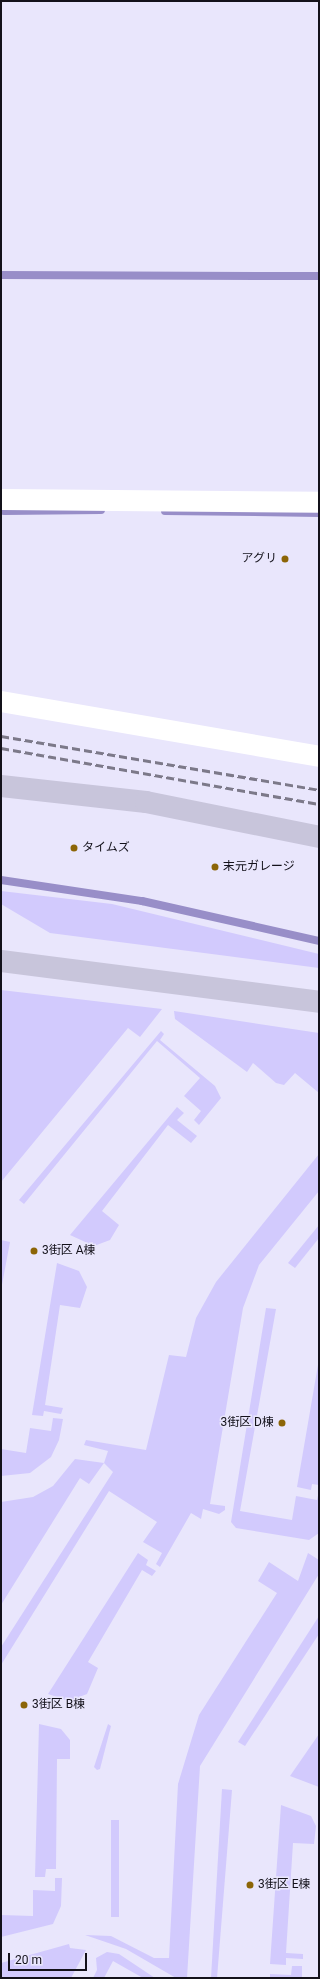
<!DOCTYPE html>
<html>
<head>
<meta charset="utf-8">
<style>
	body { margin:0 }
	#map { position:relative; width:320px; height:1979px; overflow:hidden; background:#e9e6fc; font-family:Roboto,"Noto Sans JP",sans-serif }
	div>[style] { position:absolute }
	.green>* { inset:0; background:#d2cafd; transform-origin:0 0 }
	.stream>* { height:8px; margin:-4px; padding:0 4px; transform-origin:4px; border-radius:4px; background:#988ec8 }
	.street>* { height:21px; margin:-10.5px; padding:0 10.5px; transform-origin:10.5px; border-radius:10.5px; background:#fff }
	.secondary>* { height:22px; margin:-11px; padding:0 11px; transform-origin:11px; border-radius:11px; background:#c8c5db }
	.rail>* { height:3px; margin-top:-1.5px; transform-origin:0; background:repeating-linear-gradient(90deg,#7c7989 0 8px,transparent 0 12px) }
	.dots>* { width:11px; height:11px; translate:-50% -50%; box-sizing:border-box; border:2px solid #e9e6fc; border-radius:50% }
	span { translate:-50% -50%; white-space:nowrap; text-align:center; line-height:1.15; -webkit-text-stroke:3px #e9e6fc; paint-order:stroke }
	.poi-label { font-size:12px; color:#13111a }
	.right { translate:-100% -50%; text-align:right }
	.left { translate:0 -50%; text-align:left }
	.frame { position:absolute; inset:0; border:2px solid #13111a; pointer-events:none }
	.scale { position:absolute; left:8px; top:1953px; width:79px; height:18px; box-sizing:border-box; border:2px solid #13111a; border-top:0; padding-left:5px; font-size:12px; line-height:14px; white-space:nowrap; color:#13111a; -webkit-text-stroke:3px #e9e6fc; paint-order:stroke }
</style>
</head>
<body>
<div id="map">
	<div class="green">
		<div style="clip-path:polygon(1px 891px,112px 904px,319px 954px,319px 968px,50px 933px,1px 904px)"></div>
		<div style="clip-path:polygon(1px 990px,162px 1009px,140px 1037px,128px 1028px,1px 1182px)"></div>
		<div style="clip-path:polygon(174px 1011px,319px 1033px,319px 1093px,295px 1073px,284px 1085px,276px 1083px,253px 1063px,247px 1072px,175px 1019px)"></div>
		<div style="clip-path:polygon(161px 1031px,164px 1034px,160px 1040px,215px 1086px,221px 1098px,199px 1125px,194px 1120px,201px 1111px,184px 1096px,200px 1078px,157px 1041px,24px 1204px,19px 1200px)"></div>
		<div style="clip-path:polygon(177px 1107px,184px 1113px,177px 1120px,197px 1136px,191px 1143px,168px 1125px,102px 1211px,119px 1225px,110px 1240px,94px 1246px,70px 1235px)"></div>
		<div style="clip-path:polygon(319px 1154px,319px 1191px,259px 1265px,243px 1308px,210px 1504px,225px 1506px,225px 1510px,219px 1514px,203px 1509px,201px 1519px,191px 1513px,160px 1567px,156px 1564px,162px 1553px,143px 1542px,157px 1522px,109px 1491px,1px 1665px,1px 1647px,113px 1472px,104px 1463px,89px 1484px,80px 1478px,1px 1605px,1px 1502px,33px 1497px,53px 1486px,75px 1459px,104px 1463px,108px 1451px,84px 1445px,86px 1440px,146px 1450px,169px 1355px,186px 1357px,196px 1318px,216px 1282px)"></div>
		<div style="clip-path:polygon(319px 1225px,319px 1238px,295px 1268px,288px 1263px)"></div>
		<div style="clip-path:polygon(1px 1240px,10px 1242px,1px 1290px)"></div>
		<div style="clip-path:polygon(57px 1263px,79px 1271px,87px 1287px,80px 1308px,60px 1305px,45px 1405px,63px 1408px,61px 1414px,44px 1411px,43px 1416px,32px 1415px)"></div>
		<div style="clip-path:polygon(266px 1308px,276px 1309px,240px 1511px,292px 1520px,296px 1496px,317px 1500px,319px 1491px,319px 1533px,309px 1540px,236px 1528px,231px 1522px)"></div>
		<div style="clip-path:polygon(319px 1359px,319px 1485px,312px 1484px,311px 1490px,297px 1487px)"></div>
		<div style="clip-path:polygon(53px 1418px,63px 1419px,59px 1440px,51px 1457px,30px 1473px,1px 1476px,1px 1449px,26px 1453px,30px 1428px,51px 1431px)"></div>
		<div style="clip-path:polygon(138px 1553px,148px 1560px,146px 1565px,156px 1571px,152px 1576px,142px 1570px,88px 1662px,98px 1668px,87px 1694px,69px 1701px,48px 1694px)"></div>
		<div style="clip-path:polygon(308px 1553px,319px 1560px,319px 1574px,200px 1766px,187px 1978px,176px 1978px,126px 1949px,85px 1935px,111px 1936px,154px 1958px,169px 1958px,178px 1784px,199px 1715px,277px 1593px,258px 1581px,269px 1562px,298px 1581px)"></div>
		<div style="clip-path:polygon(319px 1616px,319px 1634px,245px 1746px,238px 1742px)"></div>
		<div style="clip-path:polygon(39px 1724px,61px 1729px,70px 1740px,70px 1759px,57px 1759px,56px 1869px,46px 1869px,45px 1877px,35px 1877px)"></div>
		<div style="clip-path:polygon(108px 1724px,111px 1726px,100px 1769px,97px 1770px,94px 1767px)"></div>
		<div style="clip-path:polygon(319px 1734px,319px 1787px,290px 1776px)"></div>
		<div style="clip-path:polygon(222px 1789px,232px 1790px,217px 1978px,211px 1978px)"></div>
		<div style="clip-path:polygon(281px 1805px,311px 1816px,316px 1826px,314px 1844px,293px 1843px,286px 1953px,303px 1954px,303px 1959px,286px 1958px,286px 1965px,270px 1964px)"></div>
		<div style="left:111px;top:1820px;width:8px;height:97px"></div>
		<div style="clip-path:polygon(55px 1878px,62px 1878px,61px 1906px,53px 1924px,1px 1937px,1px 1915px,33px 1916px,33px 1890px,55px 1891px)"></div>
		<div style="clip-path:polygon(69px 1944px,70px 1948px,86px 1950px,71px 1978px,1px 1978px,1px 1963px)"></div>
		<div style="clip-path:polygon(107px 1952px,119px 1954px,155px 1978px,143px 1978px,113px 1961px,104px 1978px,93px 1978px,97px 1970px,96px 1958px)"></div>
		<div style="clip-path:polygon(292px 1966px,302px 1966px,302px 1978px,270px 1978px,270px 1974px,291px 1975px)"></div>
	</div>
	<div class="stream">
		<div style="left:1px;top:275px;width:318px;rotate:0.2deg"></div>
		<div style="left:4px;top:511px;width:97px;rotate:-0.6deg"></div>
		<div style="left:165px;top:511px;width:154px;rotate:0.7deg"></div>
		<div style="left:1px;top:880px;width:143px;rotate:8.5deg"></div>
		<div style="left:142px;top:901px;width:181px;rotate:12.7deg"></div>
	</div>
	<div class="street">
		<div style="left:1px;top:499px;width:318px;rotate:0.5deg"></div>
		<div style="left:1px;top:701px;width:323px;rotate:9.8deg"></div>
	</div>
	<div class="secondary">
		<div style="left:1px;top:786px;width:146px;rotate:6.3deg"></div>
		<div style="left:146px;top:802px;width:177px;rotate:11.4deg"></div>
		<div style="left:1px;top:961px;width:321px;rotate:7.3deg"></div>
	</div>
	<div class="rail">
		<div style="left:1px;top:736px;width:323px;rotate:9.6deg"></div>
		<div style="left:1px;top:748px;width:323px;rotate:10deg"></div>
	</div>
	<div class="dots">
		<div style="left:285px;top:559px;background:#8c6507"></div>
		<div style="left:74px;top:848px;background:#8c6507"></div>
		<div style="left:215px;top:867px;background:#8c6507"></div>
		<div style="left:34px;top:1251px;background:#8c6507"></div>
		<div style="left:282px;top:1423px;background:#8c6507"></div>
		<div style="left:24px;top:1705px;background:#8c6507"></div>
		<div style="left:250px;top:1885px;background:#8c6507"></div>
	</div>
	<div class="poi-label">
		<span class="right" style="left:277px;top:559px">アグリ</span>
		<span class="left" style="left:82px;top:848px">タイムズ</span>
		<span class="left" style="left:223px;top:867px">末元ガレージ</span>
		<span class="left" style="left:42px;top:1251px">3街区 A棟</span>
		<span class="right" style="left:274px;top:1423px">3街区 D棟</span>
		<span class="left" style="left:32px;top:1705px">3街区 B棟</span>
		<span class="left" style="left:258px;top:1885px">3街区 E棟</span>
	</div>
	<div class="frame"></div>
	<div class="scale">20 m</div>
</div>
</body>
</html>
